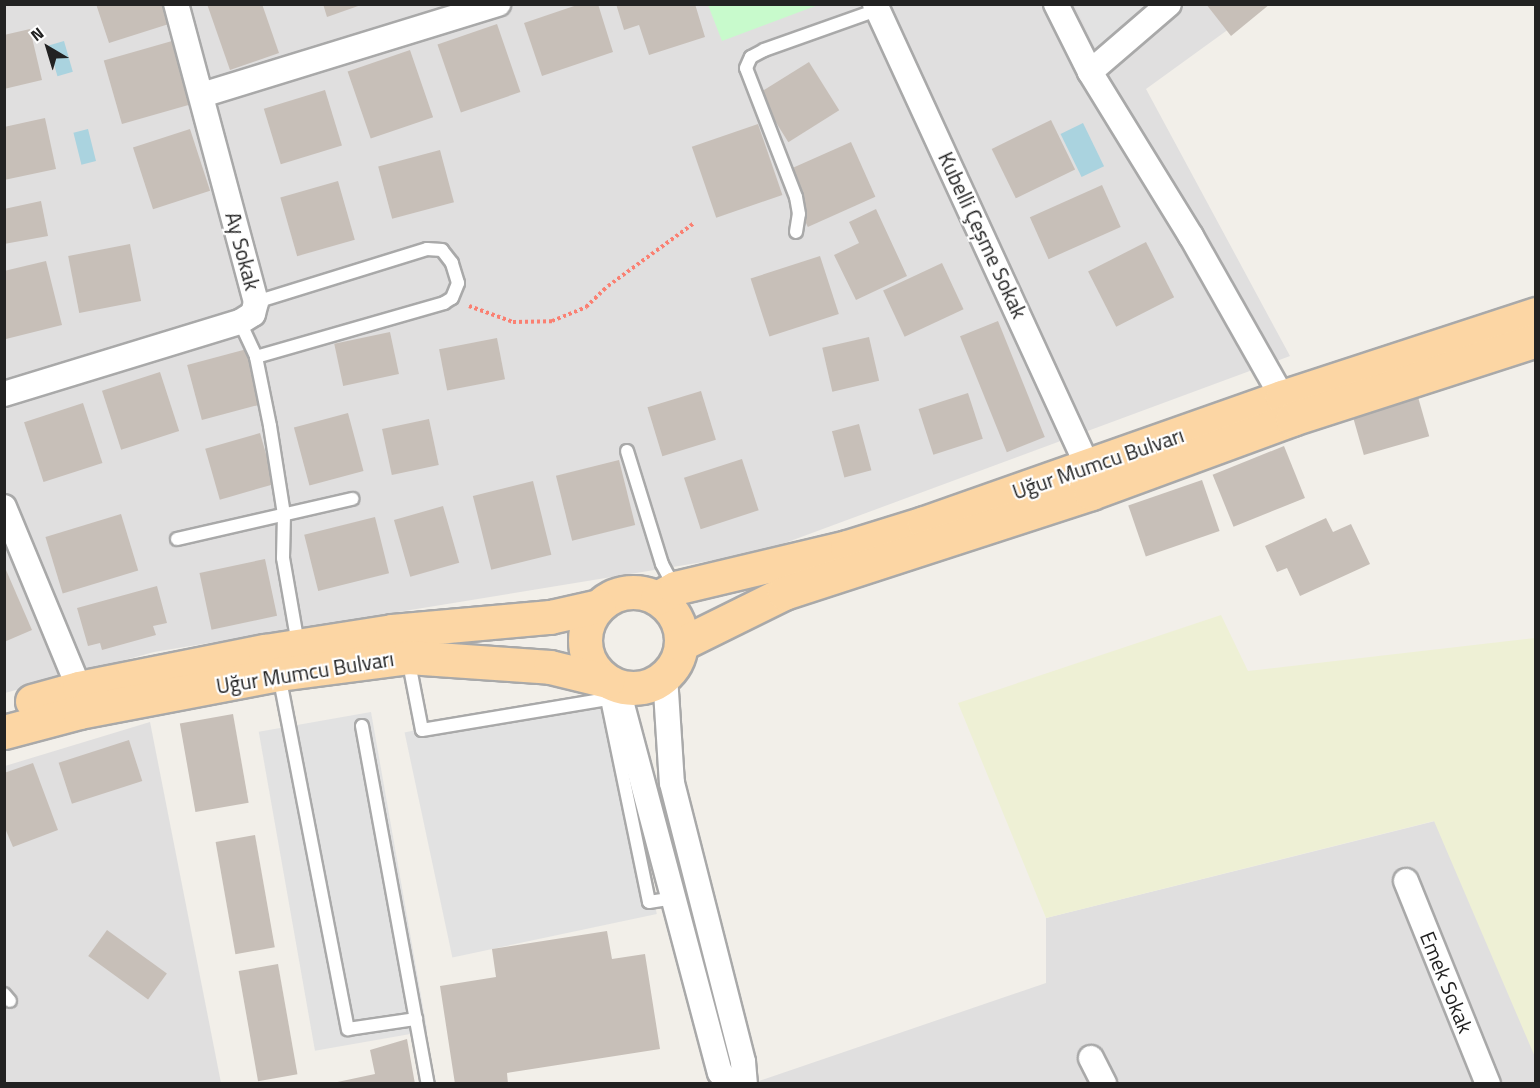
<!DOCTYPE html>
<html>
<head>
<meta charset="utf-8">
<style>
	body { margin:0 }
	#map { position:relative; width:1540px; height:1088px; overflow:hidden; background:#f2efe9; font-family:"Titillium Web",sans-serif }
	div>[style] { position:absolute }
	.residential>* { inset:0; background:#e0dfdf }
	.farmland>* { inset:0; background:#eef0d5 }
	.park>* { inset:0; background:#c8facc }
	.parking>* { inset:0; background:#e2e2e2; transform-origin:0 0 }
	.water>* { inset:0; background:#aad3df; transform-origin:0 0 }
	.building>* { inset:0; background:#c7bfb8; transform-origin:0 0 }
	.path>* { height:4px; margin-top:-2px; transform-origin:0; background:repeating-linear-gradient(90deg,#fa8072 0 3px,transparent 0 6px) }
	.roads { filter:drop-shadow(2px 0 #a9a9a9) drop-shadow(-2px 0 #a9a9a9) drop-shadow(0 2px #a9a9a9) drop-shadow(0 -2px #a9a9a9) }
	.service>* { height:12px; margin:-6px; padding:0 6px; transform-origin:6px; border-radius:6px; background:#fff }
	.minor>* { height:24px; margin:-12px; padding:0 12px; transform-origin:12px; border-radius:12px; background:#fff }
	.primary>* { height:33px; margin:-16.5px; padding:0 16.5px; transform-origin:16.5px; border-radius:16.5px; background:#fcd6a4 }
	.primary>.ring { margin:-16.5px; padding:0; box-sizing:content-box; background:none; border:33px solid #fcd6a4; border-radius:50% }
	span { translate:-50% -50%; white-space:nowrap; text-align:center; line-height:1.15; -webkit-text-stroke:4.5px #fff; paint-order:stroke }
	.street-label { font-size:21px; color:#222 }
	.frame { position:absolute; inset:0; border:6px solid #222; pointer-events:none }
	.north { position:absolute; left:18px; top:18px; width:60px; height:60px; -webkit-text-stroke:4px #fff; paint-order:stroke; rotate:322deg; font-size:16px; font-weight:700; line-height:24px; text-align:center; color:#222 }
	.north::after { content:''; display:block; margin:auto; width:21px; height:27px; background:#222; clip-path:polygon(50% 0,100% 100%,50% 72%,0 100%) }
</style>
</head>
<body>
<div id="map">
	<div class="residential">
		<div style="clip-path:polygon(5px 5px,1262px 5px,1146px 89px,1290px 356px,758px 553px,154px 652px,5px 693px)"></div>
		<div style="clip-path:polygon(150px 722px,221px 1083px,5px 1084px,5px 766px)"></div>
		<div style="clip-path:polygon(1435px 821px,1536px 1057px,1535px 1084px,750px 1084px,1046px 983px,1046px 918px)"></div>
	</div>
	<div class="farmland">
		<div style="clip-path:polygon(1221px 615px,1248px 671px,1535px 638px,1535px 1057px,1434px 821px,1046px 918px,958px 703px)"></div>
	</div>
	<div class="park">
		<div style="clip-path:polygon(708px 5px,818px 5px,722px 41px)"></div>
	</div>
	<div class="parking">
		<div style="clip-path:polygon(1075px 5px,1160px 5px,1098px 54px)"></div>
		<div style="left:609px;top:689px;width:230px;height:209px;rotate:78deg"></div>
		<div style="left:371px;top:712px;width:324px;height:114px;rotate:80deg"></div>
	</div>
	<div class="water">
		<div style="left:64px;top:41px;width:32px;height:16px;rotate:74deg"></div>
		<div style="left:1083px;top:123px;width:48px;height:25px;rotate:64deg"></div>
		<div style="left:88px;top:129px;width:33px;height:15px;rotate:76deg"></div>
	</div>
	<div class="building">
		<div style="clip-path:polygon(96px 4px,165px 4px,172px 23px,109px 43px)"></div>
		<div style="clip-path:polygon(207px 4px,262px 4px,279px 53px,230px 70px)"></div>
		<div style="clip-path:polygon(323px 4px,361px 4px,361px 5px,327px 17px)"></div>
		<div style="clip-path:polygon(580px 4px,598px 4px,613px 52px,542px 76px,524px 23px)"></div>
		<div style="clip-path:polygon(616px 4px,695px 4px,705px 37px,649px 55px,639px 25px,624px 30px)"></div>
		<div style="clip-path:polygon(1206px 4px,1270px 4px,1231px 36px)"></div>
		<div style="left:497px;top:24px;width:72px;height:63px;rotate:71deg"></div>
		<div style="clip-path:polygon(30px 29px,42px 80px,4px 89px,4px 35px)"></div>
		<div style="left:172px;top:41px;width:66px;height:71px;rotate:74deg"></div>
		<div style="left:410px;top:50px;width:71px;height:66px;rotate:71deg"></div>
		<div style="left:809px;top:62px;width:57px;height:60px;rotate:58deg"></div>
		<div style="left:325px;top:90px;width:58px;height:64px;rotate:73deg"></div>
		<div style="clip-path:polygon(45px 118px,56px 169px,4px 180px,4px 127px)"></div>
		<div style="left:1051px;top:120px;width:55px;height:66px;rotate:64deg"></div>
		<div style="left:758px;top:124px;width:75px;height:70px;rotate:71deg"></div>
		<div style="left:190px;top:129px;width:65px;height:60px;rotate:72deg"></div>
		<div style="left:851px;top:142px;width:60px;height:74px;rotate:66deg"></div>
		<div style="left:440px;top:150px;width:54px;height:64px;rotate:75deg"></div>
		<div style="left:338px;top:181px;width:61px;height:60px;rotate:74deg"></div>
		<div style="left:1102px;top:185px;width:46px;height:79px;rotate:66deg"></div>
		<div style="clip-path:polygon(41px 201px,48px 236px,4px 244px,4px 209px)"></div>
		<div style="clip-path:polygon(876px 209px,907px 276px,856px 300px,834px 255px,859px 243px,849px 222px)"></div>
		<div style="left:1146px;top:242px;width:62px;height:65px;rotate:63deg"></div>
		<div style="left:130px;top:244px;width:58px;height:63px;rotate:79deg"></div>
		<div style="left:820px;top:256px;width:61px;height:73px;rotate:72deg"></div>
		<div style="clip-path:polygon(46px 261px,62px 325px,6px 339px,4px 271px)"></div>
		<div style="left:942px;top:263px;width:51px;height:65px;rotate:65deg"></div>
		<div style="left:998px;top:321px;width:125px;height:41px;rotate:68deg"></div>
		<div style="left:390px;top:332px;width:43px;height:57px;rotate:78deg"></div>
		<div style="left:869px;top:337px;width:45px;height:48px;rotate:77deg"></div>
		<div style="left:497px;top:338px;width:42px;height:59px;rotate:79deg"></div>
		<div style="left:247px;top:349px;width:57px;height:62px;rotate:75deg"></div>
		<div style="left:160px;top:372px;width:62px;height:61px;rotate:72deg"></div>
		<div style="left:1416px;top:390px;width:48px;height:68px;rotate:74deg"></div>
		<div style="left:701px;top:391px;width:51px;height:56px;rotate:73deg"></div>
		<div style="left:968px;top:393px;width:48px;height:52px;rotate:72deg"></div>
		<div style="left:83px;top:403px;width:63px;height:62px;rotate:72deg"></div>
		<div style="left:348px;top:413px;width:60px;height:56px;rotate:75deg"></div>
		<div style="left:429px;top:419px;width:47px;height:48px;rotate:78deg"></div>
		<div style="left:859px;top:424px;width:48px;height:28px;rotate:75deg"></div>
		<div style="left:260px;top:433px;width:53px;height:57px;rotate:74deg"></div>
		<div style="left:1284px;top:446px;width:56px;height:77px;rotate:68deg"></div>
		<div style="left:742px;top:459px;width:54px;height:61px;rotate:72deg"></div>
		<div style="left:619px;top:460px;width:67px;height:65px;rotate:76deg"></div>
		<div style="left:1202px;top:480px;width:54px;height:78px;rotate:71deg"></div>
		<div style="left:533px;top:481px;width:76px;height:62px;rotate:76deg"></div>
		<div style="left:443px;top:506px;width:59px;height:51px;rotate:74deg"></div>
		<div style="left:121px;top:514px;width:59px;height:79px;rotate:73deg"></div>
		<div style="left:375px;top:517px;width:58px;height:73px;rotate:76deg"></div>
		<div style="clip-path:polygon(1326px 518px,1333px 532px,1351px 524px,1370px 564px,1300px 596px,1287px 568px,1277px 572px,1265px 546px)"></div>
		<div style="left:265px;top:559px;width:58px;height:67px;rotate:78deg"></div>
		<div style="clip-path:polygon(6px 570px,32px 630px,4px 642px,4px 571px)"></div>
		<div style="clip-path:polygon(157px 586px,167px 623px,153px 626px,156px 635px,102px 650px,100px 643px,88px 646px,77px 608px)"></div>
		<div style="left:233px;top:714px;width:90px;height:54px;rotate:80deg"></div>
		<div style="left:129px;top:740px;width:43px;height:74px;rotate:72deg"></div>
		<div style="clip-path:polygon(33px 763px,58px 830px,13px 847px,4px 826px,4px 773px)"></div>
		<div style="left:255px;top:835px;width:114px;height:40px;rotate:80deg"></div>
		<div style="left:107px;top:930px;width:74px;height:32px;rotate:36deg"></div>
		<div style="clip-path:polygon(607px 931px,612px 959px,645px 954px,660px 1049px,507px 1073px,508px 1084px,455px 1084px,440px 986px,496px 977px,492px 949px)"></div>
		<div style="left:278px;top:964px;width:112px;height:40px;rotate:80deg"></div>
		<div style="clip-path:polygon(407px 1039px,415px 1084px,328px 1084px,375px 1074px,370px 1050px)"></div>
	</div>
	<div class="path">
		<div style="left:469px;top:306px;width:47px;rotate:20deg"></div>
		<div style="left:513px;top:322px;width:39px;rotate:-1deg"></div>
		<div style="left:552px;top:321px;width:37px;rotate:-22deg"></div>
		<div style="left:586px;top:307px;width:30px;rotate:-44deg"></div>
		<div style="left:608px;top:286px;width:107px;rotate:-36.2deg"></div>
	</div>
	<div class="roads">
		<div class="service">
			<div style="left:796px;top:232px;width:18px;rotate:-81deg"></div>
			<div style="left:799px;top:214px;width:17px;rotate:-100deg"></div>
			<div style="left:796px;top:197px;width:138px;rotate:-111.2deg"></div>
			<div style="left:746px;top:68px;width:12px;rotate:-66deg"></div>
			<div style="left:751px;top:57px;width:15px;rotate:-28deg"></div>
			<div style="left:764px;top:50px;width:120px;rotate:-19.5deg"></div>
			<div style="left:240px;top:322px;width:38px;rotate:65deg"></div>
			<div style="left:256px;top:357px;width:70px;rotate:78.5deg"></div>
			<div style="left:270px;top:426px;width:89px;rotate:81deg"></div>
			<div style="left:284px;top:514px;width:44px;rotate:91.3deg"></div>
			<div style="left:283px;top:558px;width:87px;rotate:80.1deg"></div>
			<div style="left:256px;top:357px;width:196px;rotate:-16deg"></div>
			<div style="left:444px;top:303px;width:9px;rotate:-32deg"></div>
			<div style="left:452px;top:298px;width:16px;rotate:-68deg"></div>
			<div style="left:458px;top:283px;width:21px;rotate:-107deg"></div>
			<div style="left:452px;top:263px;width:16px;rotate:-128deg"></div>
			<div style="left:442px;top:250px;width:15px;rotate:-176deg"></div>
			<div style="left:427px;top:249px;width:179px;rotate:162.8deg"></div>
			<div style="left:627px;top:451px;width:118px;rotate:72.8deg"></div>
			<div style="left:662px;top:564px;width:26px;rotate:62deg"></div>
			<div style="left:177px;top:539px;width:180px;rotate:-12.9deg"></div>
			<div style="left:408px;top:658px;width:73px;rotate:79deg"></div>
			<div style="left:422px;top:730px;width:188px;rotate:-9.5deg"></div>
			<div style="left:607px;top:699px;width:207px;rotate:78.3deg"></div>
			<div style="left:649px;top:902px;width:25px;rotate:-9deg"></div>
			<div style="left:279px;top:675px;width:361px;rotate:79deg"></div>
			<div style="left:348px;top:1029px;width:69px;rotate:-8.4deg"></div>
			<div style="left:362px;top:726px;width:364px;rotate:79.6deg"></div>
			<div style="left:4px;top:994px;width:9px;rotate:49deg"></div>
		</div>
		<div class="minor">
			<div style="left:875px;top:4px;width:510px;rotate:65.3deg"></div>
			<div style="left:1056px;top:4px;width:76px;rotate:63.4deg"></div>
			<div style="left:1090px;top:72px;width:193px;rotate:58.4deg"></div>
			<div style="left:1191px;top:236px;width:185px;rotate:60.5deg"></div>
			<div style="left:1090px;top:72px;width:104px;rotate:-40.7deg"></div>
			<div style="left:202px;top:95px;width:310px;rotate:-17.1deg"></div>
			<div style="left:4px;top:394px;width:247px;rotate:-17deg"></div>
			<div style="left:240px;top:322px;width:15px;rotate:-32deg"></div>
			<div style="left:253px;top:314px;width:12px;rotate:-76deg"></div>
			<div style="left:256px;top:302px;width:309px;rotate:-105deg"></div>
			<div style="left:4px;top:507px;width:196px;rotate:67.5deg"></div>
			<div style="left:665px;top:676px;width:107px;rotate:86.3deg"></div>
			<div style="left:672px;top:783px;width:288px;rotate:75.7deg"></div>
			<div style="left:743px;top:1062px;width:22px;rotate:85deg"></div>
			<div style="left:617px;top:686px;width:400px;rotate:75.1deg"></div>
			<div style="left:720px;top:1072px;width:15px;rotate:53deg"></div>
			<div style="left:1406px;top:881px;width:219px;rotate:68deg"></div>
			<div style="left:1091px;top:1058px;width:29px;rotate:63deg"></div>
		</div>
		<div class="primary">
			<div class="ring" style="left:585px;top:592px;width:63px;height:63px"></div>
			<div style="left:657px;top:598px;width:21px;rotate:-29deg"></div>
			<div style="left:675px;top:588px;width:177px;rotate:-13.4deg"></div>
			<div style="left:847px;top:547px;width:81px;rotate:-17.3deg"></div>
			<div style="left:924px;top:523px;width:380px;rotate:-19.4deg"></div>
			<div style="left:1282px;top:397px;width:267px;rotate:-18.1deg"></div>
			<div style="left:681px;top:644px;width:115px;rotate:-26.3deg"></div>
			<div style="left:784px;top:593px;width:323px;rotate:-18deg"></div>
			<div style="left:1091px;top:493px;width:214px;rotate:-20.2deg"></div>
			<div style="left:1292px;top:419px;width:256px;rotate:-17.9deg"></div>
			<div style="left:32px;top:701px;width:49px;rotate:-15.5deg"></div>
			<div style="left:79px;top:688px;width:190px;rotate:-11.3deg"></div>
			<div style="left:265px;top:651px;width:129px;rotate:-8.9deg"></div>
			<div style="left:392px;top:631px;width:159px;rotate:-5.1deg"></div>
			<div style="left:550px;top:617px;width:50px;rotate:-12.7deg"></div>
			<div style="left:4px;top:732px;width:78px;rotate:-14.9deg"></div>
			<div style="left:79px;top:712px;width:204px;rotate:-10.8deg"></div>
			<div style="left:279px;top:674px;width:130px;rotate:-7.5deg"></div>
			<div style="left:408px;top:657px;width:142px;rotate:4deg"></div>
			<div style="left:550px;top:667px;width:59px;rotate:13.8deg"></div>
		</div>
	</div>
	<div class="street-label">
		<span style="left:983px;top:235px;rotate:65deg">Kubelli Çeşme Sokak</span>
		<span style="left:243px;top:251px;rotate:75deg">Ay Sokak</span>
		<span style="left:1098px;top:463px;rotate:-19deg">Uğur Mumcu Bulvarı</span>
		<span style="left:305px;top:672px;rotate:-9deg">Uğur Mumcu Bulvarı</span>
		<span style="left:1447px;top:982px;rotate:68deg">Emek Sokak</span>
	</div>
	<div class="frame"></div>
	<div class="north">N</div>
</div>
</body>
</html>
